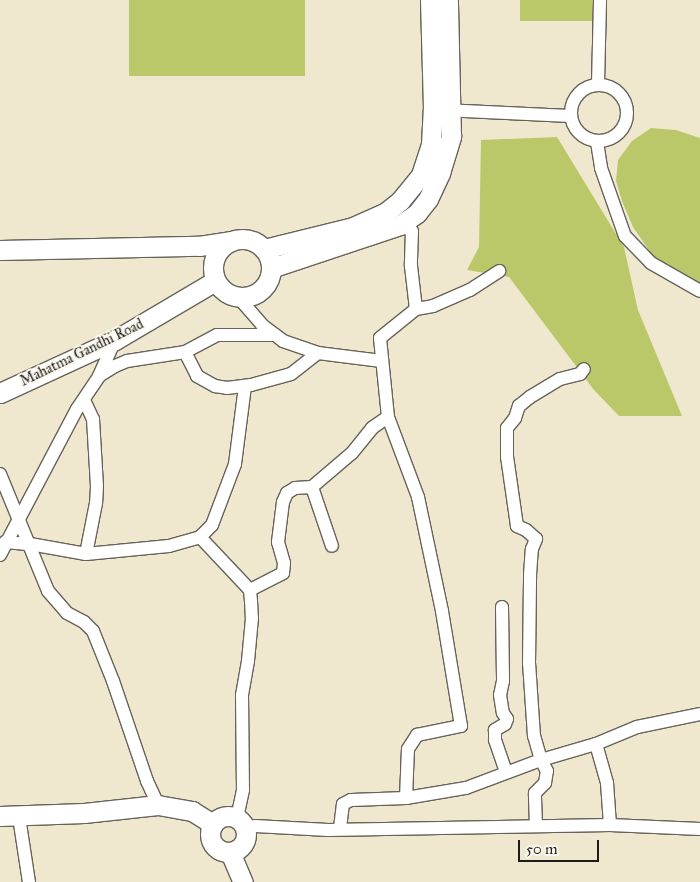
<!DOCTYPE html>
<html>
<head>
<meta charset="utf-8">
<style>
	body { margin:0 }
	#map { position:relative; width:700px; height:882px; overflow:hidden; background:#f0e8ce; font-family:"IM FELL Great Primer",serif }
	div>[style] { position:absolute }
	.green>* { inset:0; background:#bbc86a; transform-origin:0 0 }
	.roads { filter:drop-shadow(1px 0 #66635a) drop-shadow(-1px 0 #66635a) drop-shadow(0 1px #66635a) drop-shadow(0 -1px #66635a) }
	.street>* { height:12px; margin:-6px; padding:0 6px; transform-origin:6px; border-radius:6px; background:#fff }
	.street>.ring { margin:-6px; padding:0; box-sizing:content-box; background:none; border:12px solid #fff; border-radius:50% }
	.secondary>* { height:19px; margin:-9.5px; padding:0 9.5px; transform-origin:9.5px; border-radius:9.5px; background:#fff }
	.secondary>.ring { margin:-9.5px; padding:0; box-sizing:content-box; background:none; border:19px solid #fff; border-radius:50% }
	span { translate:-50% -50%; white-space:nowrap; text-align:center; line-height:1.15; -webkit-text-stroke:4px #fbf7ec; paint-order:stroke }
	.street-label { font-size:14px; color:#1c1c1c }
	.scale { position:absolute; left:518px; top:840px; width:81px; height:22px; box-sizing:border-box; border:2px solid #1c1c1c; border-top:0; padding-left:6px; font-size:15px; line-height:18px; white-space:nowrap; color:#1c1c1c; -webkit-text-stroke:4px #fbf7ec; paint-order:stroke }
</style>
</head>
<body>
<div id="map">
	<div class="green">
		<div style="left:129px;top:0;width:176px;height:76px"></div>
		<div style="left:520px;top:0;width:80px;height:21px"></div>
		<div style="clip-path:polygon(651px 128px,676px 130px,700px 138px,700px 285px,655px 259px,633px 227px,622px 201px,616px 181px,618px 160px,632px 141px)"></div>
		<div style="clip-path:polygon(557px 137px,624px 247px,638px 310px,682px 416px,619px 416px,594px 390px,509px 277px,467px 270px,479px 247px,481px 140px)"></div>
	</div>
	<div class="roads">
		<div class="street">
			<div style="left:598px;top:84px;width:84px;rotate:-88.6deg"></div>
			<div class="ring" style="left:571px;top:85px;width:44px;height:44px"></div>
			<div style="left:443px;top:110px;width:127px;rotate:2.7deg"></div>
			<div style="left:597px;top:142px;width:26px;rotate:81deg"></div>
			<div style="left:601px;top:168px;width:72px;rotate:70.6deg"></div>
			<div style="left:625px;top:236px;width:37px;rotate:46deg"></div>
			<div style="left:651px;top:263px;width:56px;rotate:29.7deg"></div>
			<div style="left:400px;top:225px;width:13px;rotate:27deg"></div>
			<div style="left:412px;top:231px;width:35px;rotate:92deg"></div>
			<div style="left:411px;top:266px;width:43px;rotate:83.4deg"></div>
			<div style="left:238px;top:297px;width:37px;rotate:49deg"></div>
			<div style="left:262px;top:325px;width:26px;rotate:37deg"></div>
			<div style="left:283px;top:341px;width:37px;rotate:19deg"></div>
			<div style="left:318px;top:353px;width:64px;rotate:7.2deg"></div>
			<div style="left:185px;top:352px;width:27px;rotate:63deg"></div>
			<div style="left:197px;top:376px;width:21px;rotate:29deg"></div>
			<div style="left:215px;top:386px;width:12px;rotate:9deg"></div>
			<div style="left:227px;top:388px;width:24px;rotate:-7deg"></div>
			<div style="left:251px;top:385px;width:41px;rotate:-15.4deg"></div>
			<div style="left:291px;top:374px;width:34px;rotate:-38deg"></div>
			<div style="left:99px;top:376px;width:19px;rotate:-32deg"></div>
			<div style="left:115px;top:366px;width:13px;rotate:-23deg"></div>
			<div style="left:127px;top:361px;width:59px;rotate:-8.8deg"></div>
			<div style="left:185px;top:352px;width:36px;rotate:-28deg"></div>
			<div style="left:217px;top:335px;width:58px"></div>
			<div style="left:84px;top:400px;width:21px;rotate:65deg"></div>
			<div style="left:93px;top:419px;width:67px;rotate:86.6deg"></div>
			<div style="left:97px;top:486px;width:17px;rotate:93deg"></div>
			<div style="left:96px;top:503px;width:52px;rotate:101.1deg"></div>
			<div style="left:0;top:474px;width:126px;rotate:67.7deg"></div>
			<div style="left:48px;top:591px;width:29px;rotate:49deg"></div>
			<div style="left:67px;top:613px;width:19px;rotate:28deg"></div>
			<div style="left:84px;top:622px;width:13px;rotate:45deg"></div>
			<div style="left:93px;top:631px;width:54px;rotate:68.2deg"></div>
			<div style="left:113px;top:681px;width:106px;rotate:71.2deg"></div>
			<div style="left:147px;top:781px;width:26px;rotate:65deg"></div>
			<div style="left:312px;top:487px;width:62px;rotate:71.3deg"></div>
			<div style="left:200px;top:537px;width:73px;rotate:46.7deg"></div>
			<div style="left:250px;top:590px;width:11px;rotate:85deg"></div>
			<div style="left:251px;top:601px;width:17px;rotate:87deg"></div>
			<div style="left:252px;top:618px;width:43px;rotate:95.3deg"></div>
			<div style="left:248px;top:661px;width:35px;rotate:100deg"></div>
			<div style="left:242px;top:695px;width:95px;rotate:89.4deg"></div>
			<div style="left:243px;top:790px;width:29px;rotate:102deg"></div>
			<div style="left:5px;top:542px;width:25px;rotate:5deg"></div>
			<div style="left:30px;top:544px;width:57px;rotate:10.1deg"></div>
			<div style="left:86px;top:554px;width:83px;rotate:-5.5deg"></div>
			<div style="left:169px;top:546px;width:32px;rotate:-16deg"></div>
			<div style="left:200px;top:537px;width:17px;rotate:-45deg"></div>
			<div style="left:212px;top:525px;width:65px;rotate:-69.3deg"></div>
			<div style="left:235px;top:464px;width:79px;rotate:-82.7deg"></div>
			<div style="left:0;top:555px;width:165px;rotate:-62.2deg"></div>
			<div style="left:77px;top:409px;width:40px;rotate:-56deg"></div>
			<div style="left:99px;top:376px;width:39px;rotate:-66deg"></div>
			<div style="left:250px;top:590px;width:37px;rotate:-27deg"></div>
			<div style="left:283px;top:573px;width:10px;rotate:-84deg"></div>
			<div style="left:284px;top:563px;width:22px;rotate:-106deg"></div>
			<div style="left:278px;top:542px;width:40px;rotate:-82.9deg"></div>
			<div style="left:283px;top:502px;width:10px;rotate:-66deg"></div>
			<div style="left:287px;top:493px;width:9px;rotate:-32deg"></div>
			<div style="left:295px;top:488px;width:17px;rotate:-3deg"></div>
			<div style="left:312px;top:487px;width:52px;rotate:-40.4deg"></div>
			<div style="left:352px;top:453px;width:32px;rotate:-51deg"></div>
			<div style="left:372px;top:428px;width:19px;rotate:-35deg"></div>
			<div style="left:502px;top:607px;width:74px;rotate:89.2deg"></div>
			<div style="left:503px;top:681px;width:14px;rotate:102deg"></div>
			<div style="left:500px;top:695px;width:18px;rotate:81deg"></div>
			<div style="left:503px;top:713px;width:7px;rotate:56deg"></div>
			<div style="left:507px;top:719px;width:5px;rotate:112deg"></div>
			<div style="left:505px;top:724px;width:12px;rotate:149deg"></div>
			<div style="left:495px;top:730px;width:10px;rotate:90deg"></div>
			<div style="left:495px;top:740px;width:34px;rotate:71deg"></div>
			<div style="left:596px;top:744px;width:41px;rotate:74.2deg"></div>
			<div style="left:607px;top:783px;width:42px;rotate:85.9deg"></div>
			<div style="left:406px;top:798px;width:49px;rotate:-87.7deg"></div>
			<div style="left:408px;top:749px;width:17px;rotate:-57deg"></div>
			<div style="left:417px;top:735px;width:45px;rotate:-11.6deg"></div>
			<div style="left:461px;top:726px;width:117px;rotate:-99.4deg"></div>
			<div style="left:442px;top:611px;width:116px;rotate:-101.9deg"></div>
			<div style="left:418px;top:497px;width:85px;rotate:-110.6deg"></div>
			<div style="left:388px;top:417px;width:79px;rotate:-95.8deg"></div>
			<div style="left:380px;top:338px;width:46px;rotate:-38.9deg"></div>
			<div style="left:416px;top:309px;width:17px;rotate:-10deg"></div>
			<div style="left:433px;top:306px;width:40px;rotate:-23.4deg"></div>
			<div style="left:470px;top:290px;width:35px;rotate:-33deg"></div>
			<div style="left:19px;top:817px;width:66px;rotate:81.3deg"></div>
			<div style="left:536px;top:826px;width:33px;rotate:-92deg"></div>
			<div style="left:535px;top:793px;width:14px;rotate:-45deg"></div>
			<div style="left:545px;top:783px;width:12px;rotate:-81deg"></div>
			<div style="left:547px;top:771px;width:13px;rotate:-119deg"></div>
			<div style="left:541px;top:760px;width:25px;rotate:-106deg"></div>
			<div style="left:534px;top:736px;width:73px;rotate:-93.9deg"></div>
			<div style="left:529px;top:663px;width:88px;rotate:-89.3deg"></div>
			<div style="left:530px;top:575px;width:26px;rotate:-86deg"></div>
			<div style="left:532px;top:549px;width:11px;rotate:-68deg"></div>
			<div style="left:536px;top:539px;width:13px;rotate:-138deg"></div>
			<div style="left:526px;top:530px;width:10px;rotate:-156deg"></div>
			<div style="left:517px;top:526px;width:70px;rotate:-98.2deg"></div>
			<div style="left:507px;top:457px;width:29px;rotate:-90deg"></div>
			<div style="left:507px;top:428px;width:13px;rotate:-51deg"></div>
			<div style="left:515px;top:418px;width:13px;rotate:-72deg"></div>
			<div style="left:519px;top:406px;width:14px;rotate:-39deg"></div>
			<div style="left:530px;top:397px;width:35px;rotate:-31deg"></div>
			<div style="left:560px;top:379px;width:21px;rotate:-14deg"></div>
			<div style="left:580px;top:374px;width:6px;rotate:-51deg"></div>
			<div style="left:340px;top:828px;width:24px;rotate:-83deg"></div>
			<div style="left:343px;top:804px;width:9px;rotate:-27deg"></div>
			<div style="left:351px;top:800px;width:55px;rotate:-2.1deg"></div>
			<div style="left:406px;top:798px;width:61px;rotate:-9.5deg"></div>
			<div style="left:466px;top:788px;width:80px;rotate:-20.5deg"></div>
			<div style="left:541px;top:760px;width:57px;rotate:-16.2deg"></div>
			<div style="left:596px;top:744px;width:44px;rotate:-22.5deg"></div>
			<div style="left:637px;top:727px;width:64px;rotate:-11.7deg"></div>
			<div style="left:246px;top:829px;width:9px;rotate:-18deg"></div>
			<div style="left:255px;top:826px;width:73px;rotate:3.1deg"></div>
			<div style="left:328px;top:830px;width:282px;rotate:-1deg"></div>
			<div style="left:610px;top:825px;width:90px;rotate:2.5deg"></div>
		</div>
		<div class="secondary">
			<div class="ring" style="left:213px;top:239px;width:39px;height:39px"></div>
			<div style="left:264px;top:249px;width:92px;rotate:-13.9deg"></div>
			<div style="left:353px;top:227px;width:35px;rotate:-24deg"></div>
			<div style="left:385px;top:213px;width:19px;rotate:-39deg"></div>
			<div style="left:400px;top:201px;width:33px;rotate:-51deg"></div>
			<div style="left:421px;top:175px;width:33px;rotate:-72deg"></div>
			<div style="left:431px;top:144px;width:36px;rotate:-87deg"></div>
			<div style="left:433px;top:108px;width:108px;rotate:-91.6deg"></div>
			<div style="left:0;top:250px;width:199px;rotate:-1.2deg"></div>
			<div style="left:199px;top:246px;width:33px;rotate:-9deg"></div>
			<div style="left:271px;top:268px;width:136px;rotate:-18.4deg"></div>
			<div style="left:400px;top:225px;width:21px;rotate:-35deg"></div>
			<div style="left:417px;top:213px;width:18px;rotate:-52deg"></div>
			<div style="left:428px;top:199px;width:29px;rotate:-65deg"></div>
			<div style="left:440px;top:173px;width:39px;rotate:-73deg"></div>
			<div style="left:451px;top:136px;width:136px;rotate:-91.3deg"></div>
			<div style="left:0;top:393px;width:127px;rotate:-24.7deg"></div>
			<div style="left:115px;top:340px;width:116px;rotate:-30.5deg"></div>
			<div style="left:0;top:816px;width:84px;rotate:-2deg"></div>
			<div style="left:84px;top:813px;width:74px;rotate:-6.2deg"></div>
			<div style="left:158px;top:805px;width:35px;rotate:10deg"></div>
			<div style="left:192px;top:811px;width:25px;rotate:32deg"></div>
			<div class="ring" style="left:210px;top:816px;width:17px;height:17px"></div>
			<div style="left:230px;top:852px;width:33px;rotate:67deg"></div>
		</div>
	</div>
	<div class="street-label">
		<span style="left:82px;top:353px;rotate:-26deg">Mahatma Gandhi Road</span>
	</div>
	<div class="scale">50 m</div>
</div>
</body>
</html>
